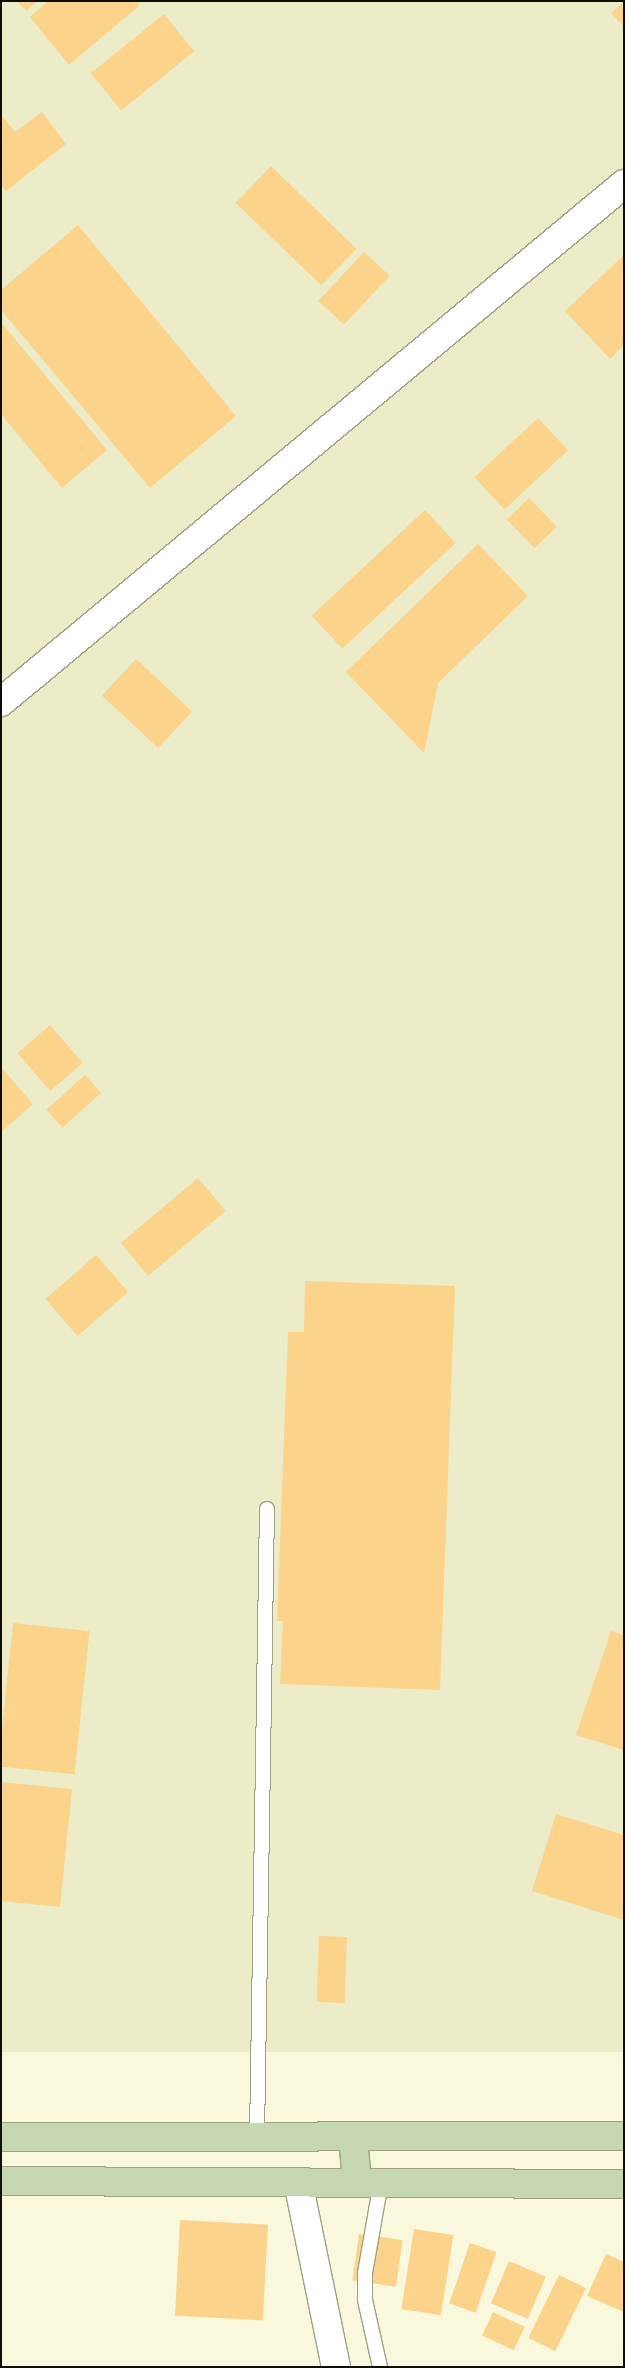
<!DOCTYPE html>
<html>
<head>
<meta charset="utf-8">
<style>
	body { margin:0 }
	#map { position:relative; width:625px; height:2368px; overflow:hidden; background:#f9f8dc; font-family:"Golos Text",sans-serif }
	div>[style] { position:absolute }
	.built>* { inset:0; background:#edecc9; transform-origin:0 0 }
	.building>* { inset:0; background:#fbd38a; transform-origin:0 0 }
	.roads { filter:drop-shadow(1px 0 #a0a085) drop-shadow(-1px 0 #a0a085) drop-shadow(0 1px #a0a085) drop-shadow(0 -1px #a0a085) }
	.lane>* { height:14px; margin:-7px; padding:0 7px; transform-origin:7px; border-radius:7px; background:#fff }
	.street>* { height:28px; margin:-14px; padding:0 14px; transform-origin:14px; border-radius:14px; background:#fff }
	.primary>* { height:28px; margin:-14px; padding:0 14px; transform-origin:14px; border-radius:14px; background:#c4d7b0 }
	span { translate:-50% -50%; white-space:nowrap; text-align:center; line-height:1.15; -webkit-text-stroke:4px #f9f8dc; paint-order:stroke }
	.frame { position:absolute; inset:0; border:2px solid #0e0e05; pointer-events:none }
</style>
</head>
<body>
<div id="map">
	<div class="built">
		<div style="left:1px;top:1px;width:623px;height:2051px"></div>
	</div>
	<div class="building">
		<div style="clip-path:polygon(17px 1px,38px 1px,26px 11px)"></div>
		<div style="clip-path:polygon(48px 1px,137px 1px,140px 5px,69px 65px,30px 17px)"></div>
		<div style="clip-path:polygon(624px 2px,624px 27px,611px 13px)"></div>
		<div style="left:164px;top:14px;width:48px;height:94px;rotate:51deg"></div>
		<div style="clip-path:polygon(42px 112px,66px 144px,6px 191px,1px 185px,1px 114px,15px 132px)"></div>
		<div style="left:271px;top:166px;width:119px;height:51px;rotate:44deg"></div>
		<div style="clip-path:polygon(78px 225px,236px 416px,150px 488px,1px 310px,1px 290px)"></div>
		<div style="left:364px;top:252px;width:35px;height:67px;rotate:43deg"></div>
		<div style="clip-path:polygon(624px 255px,624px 345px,610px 359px,565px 311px)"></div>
		<div style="clip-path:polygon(1px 322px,107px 450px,62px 488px,1px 414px)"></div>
		<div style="left:538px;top:418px;width:44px;height:87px;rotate:47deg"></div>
		<div style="left:529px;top:498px;width:40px;height:31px;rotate:46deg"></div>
		<div style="left:425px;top:510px;width:45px;height:155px;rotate:47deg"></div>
		<div style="clip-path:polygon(478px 544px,528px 596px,438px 683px,424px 753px,346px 672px)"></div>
		<div style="left:136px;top:659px;width:77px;height:50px;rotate:43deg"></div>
		<div style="left:50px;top:1025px;width:50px;height:43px;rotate:49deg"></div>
		<div style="clip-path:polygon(1px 1067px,33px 1104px,1px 1132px)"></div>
		<div style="left:85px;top:1075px;width:24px;height:52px;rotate:48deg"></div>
		<div style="left:198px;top:1178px;width:43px;height:101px;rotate:50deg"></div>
		<div style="left:96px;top:1255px;width:49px;height:67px;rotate:49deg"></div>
		<div style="clip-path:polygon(305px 1281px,455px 1286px,440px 1690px,280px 1684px,283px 1621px,277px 1621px,288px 1332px,304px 1332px)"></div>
		<div style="left:13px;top:1623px;width:77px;height:144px;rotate:6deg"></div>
		<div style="clip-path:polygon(611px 1631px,624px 1635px,624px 1750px,576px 1735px)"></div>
		<div style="clip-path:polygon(1px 1782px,72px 1789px,60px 1907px,1px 1901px)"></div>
		<div style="clip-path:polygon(556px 1814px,624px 1835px,624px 1920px,532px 1891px)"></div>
		<div style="left:319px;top:1936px;width:28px;height:66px;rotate:2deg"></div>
		<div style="left:180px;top:2220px;width:88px;height:96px;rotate:3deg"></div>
		<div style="left:414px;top:2229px;width:40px;height:81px;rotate:9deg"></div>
		<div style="left:359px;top:2234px;width:44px;height:47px;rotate:8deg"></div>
		<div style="left:470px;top:2243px;width:28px;height:64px;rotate:19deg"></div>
		<div style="clip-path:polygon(606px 2254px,624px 2262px,624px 2312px,587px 2296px)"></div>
		<div style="left:509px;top:2261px;width:40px;height:46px;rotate:23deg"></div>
		<div style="left:559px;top:2275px;width:30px;height:70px;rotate:26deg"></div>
		<div style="left:493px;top:2312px;width:35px;height:26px;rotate:25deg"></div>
	</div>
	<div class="roads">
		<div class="lane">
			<div style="left:257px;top:2137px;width:628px;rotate:-89.09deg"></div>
			<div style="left:380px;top:2367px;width:69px;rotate:-102.6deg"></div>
			<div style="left:365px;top:2300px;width:27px;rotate:-90deg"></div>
			<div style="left:365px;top:2273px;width:92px;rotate:-80deg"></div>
		</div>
		<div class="street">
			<div style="left:1px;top:702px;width:810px;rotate:-39.74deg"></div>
			<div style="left:298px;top:2182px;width:189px;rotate:78.4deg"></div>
		</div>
		<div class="primary">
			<div style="left:353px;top:2136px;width:47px;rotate:85.1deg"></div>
			<div style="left:1px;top:2137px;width:623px;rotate:-0.09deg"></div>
			<div style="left:1px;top:2181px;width:623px;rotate:0.28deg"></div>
		</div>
	</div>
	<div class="frame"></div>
</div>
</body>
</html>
